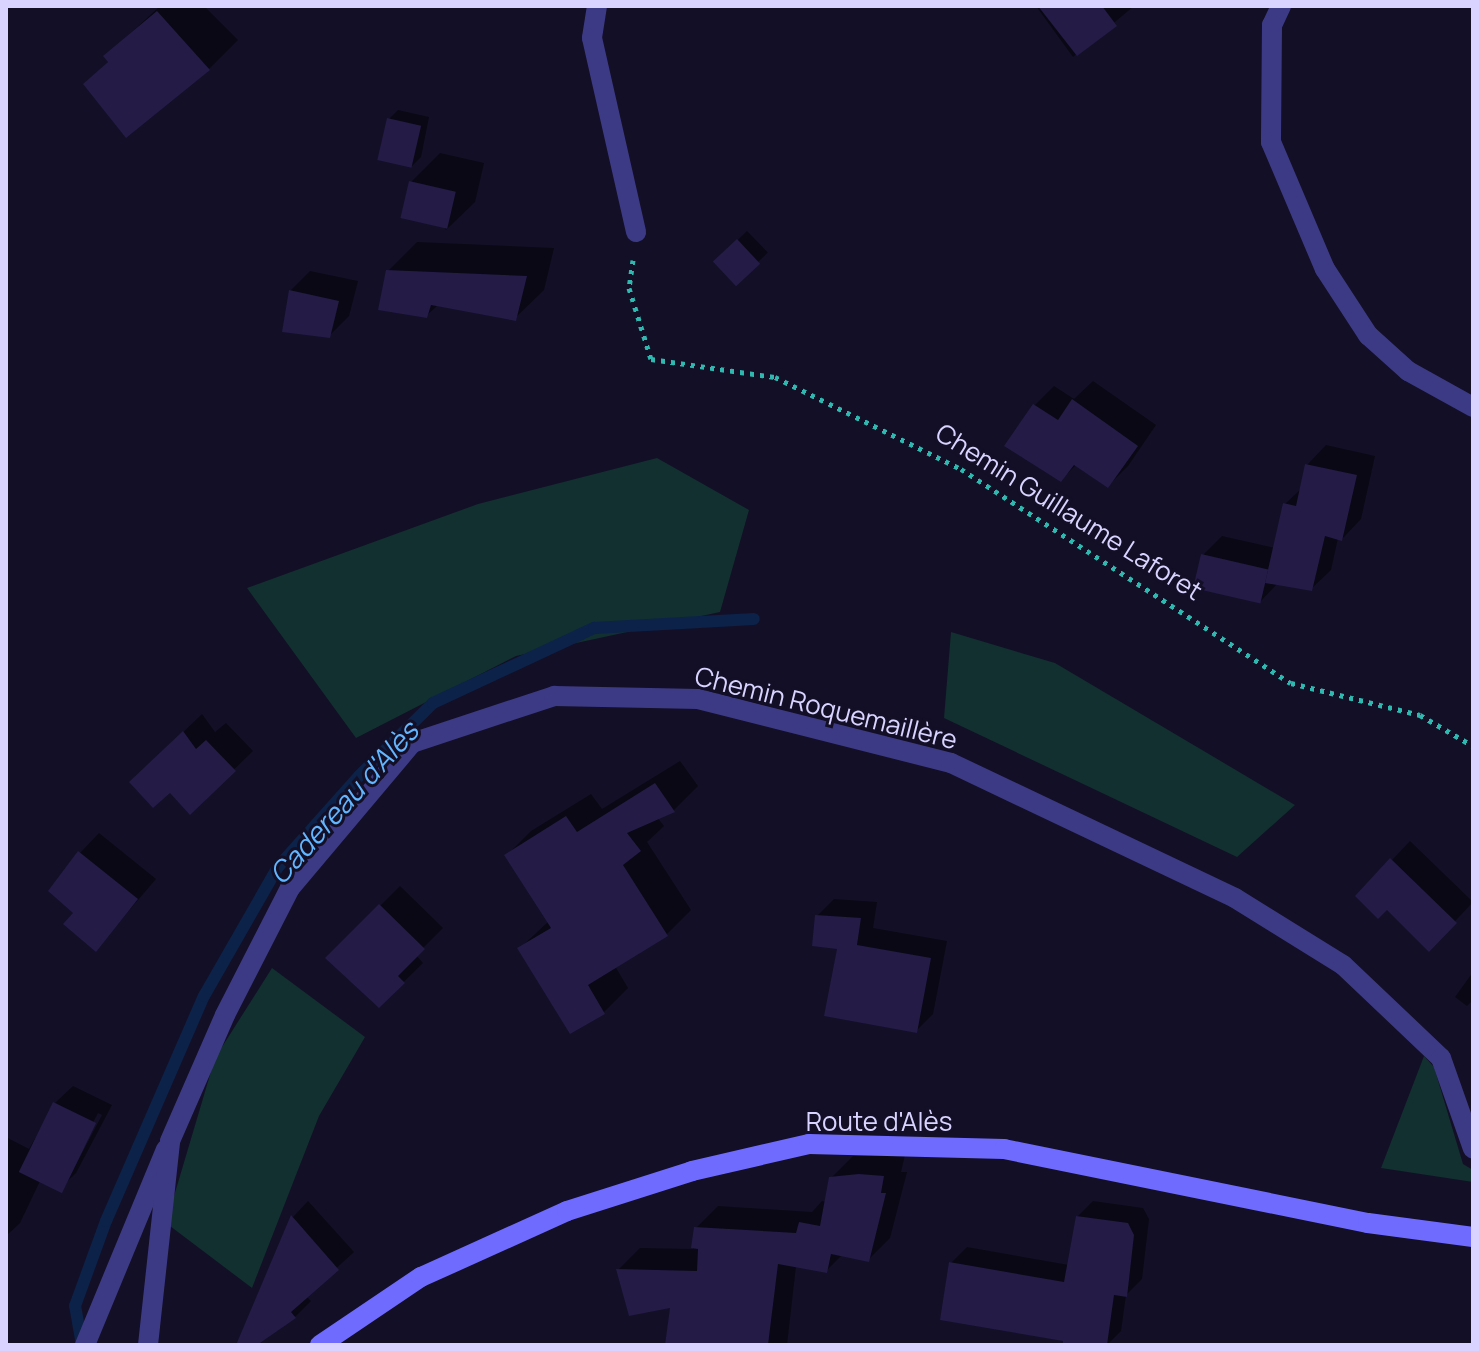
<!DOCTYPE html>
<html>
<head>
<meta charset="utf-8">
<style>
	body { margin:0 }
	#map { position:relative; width:1479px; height:1351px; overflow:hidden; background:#130f26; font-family:Manrope,sans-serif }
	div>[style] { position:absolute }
	.green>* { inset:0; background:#12302f }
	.shadow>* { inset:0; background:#0007; transform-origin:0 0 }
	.stream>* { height:12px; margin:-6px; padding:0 6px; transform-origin:6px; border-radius:6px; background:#0c2248 }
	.building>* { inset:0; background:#241b47; transform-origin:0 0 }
	.path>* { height:5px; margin-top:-2.5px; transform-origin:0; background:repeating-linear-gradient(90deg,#2fb8b0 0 4px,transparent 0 10px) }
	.service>* { height:20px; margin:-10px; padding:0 10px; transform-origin:10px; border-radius:10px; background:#3d3a85 }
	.minor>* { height:20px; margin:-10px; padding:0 10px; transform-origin:10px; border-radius:10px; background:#3d3a85 }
	.secondary>* { height:20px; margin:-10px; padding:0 10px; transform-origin:10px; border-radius:10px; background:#6f6bff }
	span { translate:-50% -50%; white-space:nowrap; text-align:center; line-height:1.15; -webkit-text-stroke:6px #130f26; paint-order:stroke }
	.street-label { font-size:26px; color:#d9d4ff }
	.water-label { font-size:28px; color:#62b6ff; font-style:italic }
	.frame { position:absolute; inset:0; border:8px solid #d9d4ff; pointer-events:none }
</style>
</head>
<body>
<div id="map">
	<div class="green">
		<div style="clip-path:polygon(657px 458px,749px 510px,720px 612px,516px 656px,356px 738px,247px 588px,478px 504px)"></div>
		<div style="clip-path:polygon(951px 632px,1055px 663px,1295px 805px,1237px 857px,944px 718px)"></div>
		<div style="clip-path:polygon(272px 968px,365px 1037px,319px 1116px,252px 1288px,166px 1223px,215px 1058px)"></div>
		<div style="clip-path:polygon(1424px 1056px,1434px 1067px,1463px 1164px,1473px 1170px,1473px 1182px,1381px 1168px)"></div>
	</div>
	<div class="shadow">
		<div style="clip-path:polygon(160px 6px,204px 6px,238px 40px,209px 69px,127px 136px,85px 85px,110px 60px,106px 56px)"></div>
		<div style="clip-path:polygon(1036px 6px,1134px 6px,1073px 57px)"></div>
		<div style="clip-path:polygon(398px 110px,429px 117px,421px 157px,412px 166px,389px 119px)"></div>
		<div style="clip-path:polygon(440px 153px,484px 163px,475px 202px,446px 230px,411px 182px)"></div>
		<div style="left:747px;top:231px;width:30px;height:43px;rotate:46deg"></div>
		<div style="clip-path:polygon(417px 242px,554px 248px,544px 290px,515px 318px,438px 305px,426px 316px,388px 271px)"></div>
		<div style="clip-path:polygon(310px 271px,358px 281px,349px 316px,329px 336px,290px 291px)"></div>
		<div style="clip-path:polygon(1093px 381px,1156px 425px,1128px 466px,1108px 486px,1077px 464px,1061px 480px,1034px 406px,1054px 386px,1074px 399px)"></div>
		<div style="clip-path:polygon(1326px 445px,1375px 456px,1361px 519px,1342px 539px,1338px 538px,1331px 570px,1311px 589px,1278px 583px,1259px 603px,1203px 555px,1222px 536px,1275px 548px,1285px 504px,1302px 488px,1307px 465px)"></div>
		<div style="clip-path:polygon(202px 714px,215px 732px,226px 723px,253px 751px,190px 812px,150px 764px)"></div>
		<div style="clip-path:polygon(680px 761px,698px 786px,674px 810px,657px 817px,664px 826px,647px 842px,691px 910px,667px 934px,615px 966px,628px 988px,604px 1012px,571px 1031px,520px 948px,549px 921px,507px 855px,531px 831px,591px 794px,602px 809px)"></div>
		<div style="clip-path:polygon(99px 833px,156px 879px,96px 949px,75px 913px,80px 853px)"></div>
		<div style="clip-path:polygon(1410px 841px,1473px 902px,1429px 949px,1387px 908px,1358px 896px)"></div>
		<div style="clip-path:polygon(400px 886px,443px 928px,416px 955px,423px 963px,379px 1006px,328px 958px)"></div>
		<div style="clip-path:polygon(834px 899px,877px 902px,873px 928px,947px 941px,933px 1014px,916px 1031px,839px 947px,817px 916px)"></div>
		<div style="clip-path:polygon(1473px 972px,1473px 1000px,1467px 1006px,1455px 997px)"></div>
		<div style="clip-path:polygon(evenodd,73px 1086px,112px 1105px,76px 1173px,58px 1190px,40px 1181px,20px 1223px,6px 1236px,6px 1137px,29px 1149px,55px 1103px,73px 1086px,98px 1113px,102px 1115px,72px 1172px,67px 1172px,98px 1113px)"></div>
		<div style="clip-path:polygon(905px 1155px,901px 1172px,907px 1172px,890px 1238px,868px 1260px,843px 1254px,826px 1271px,796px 1266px,787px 1345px,667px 1345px,672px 1306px,618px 1270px,640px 1248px,693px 1249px,696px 1228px,718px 1206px,812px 1212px,822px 1201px,826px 1202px,831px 1178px,853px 1156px)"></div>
		<div style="clip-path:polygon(308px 1201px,354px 1252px,306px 1296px,311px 1301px,295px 1317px,254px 1345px,238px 1345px,293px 1217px)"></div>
		<div style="clip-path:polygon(1093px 1201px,1143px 1208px,1149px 1219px,1142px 1279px,1126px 1295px,1121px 1331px,1107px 1345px,1065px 1345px,1066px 1339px,951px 1263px,967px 1247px,1069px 1265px,1077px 1217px)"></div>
	</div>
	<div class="stream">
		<div style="left:82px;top:1345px;width:40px;rotate:-100deg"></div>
		<div style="left:75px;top:1306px;width:90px;rotate:-70deg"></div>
		<div style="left:106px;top:1221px;width:245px;rotate:-66.5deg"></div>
		<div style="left:204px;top:996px;width:149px;rotate:-60.2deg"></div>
		<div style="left:278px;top:867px;width:122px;rotate:-48.3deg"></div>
		<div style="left:359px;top:776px;width:104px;rotate:-44.6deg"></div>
		<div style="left:433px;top:703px;width:178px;rotate:-25deg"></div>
		<div style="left:594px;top:628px;width:160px;rotate:-3.2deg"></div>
	</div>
	<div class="building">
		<div style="clip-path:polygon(1038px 6px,1102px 6px,1117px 26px,1077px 56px)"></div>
		<div style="clip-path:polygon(157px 11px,210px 70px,126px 138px,83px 84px,108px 62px,103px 56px)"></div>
		<div style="left:387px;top:118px;width:35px;height:43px;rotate:13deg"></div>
		<div style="left:409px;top:181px;width:48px;height:38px;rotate:13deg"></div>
		<div style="left:737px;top:239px;width:34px;height:33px;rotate:47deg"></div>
		<div style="clip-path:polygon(386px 270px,527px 276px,516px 321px,431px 305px,427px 318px,378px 310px)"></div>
		<div style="clip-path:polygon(289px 290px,339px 301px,330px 338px,282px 332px)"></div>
		<div style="clip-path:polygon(1072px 399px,1138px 446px,1108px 488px,1074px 465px,1061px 482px,1004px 446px,1033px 404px,1058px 420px)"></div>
		<div style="clip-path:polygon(1305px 464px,1357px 475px,1342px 541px,1325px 536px,1312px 591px,1265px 583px,1283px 503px,1296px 506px)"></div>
		<div style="left:1201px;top:554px;width:69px;height:35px;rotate:13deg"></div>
		<div style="clip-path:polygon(183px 731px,196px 749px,206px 740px,236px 771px,190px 815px,170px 793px,153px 808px,129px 782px)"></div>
		<div style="clip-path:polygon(655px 783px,675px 812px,627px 833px,641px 851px,623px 865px,668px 936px,588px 985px,605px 1014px,570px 1034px,517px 948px,551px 928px,504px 855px,566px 816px,577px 832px)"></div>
		<div style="clip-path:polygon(78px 851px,138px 899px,96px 952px,63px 924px,73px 913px,48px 891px)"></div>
		<div style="clip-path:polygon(1390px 858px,1457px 923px,1429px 952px,1387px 910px,1378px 919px,1355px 896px)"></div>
		<div style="clip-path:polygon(379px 904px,425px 949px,398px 976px,405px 983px,379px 1008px,325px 958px)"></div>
		<div style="clip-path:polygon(815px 915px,861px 918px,857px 945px,931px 958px,917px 1033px,824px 1016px,837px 949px,812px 946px)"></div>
		<div style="left:53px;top:1102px;width:48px;height:78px;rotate:26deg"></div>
		<div style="clip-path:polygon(859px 1174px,884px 1176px,881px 1193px,886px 1193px,869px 1262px,831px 1254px,827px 1273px,778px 1264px,768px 1345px,665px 1345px,670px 1308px,629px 1316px,616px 1269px,697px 1271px,698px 1249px,691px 1248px,694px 1227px,796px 1233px,799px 1222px,820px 1226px,829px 1177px)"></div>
		<div style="clip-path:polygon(291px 1215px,339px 1270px,291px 1312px,296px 1318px,257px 1345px,236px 1345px)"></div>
		<div style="clip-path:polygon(1076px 1216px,1128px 1223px,1134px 1235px,1127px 1297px,1114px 1295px,1107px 1345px,1063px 1345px,1063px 1341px,940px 1320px,949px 1262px,1064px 1282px)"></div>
	</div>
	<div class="path">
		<div style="left:633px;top:260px;width:28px;rotate:98deg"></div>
		<div style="left:629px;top:288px;width:74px;rotate:72.8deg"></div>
		<div style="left:651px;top:359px;width:125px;rotate:8.3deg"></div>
		<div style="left:775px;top:377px;width:208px;rotate:26.3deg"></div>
		<div style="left:961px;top:469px;width:393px;rotate:33deg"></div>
		<div style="left:1291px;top:683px;width:133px;rotate:13.9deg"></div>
		<div style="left:1420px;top:715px;width:61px;rotate:30.3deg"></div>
	</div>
	<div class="service">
		<div style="left:1325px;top:269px;width:79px;rotate:56.9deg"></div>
		<div style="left:1368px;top:335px;width:54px;rotate:42deg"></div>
		<div style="left:1408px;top:371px;width:74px;rotate:29deg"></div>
		<div style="left:85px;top:1345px;width:212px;rotate:-67.5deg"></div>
	</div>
	<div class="minor">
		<div style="left:597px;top:6px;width:32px;rotate:99deg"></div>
		<div style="left:592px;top:38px;width:199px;rotate:77.2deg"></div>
		<div style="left:1281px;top:6px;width:21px;rotate:115deg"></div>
		<div style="left:1272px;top:25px;width:117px;rotate:90.5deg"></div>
		<div style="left:1271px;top:142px;width:138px;rotate:67deg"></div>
		<div style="left:148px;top:1345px;width:205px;rotate:-83.8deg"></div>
		<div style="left:170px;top:1141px;width:137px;rotate:-66.4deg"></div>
		<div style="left:225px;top:1015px;width:143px;rotate:-62.9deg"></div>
		<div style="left:290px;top:888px;width:189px;rotate:-49.9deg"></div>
		<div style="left:412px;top:743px;width:150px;rotate:-18.3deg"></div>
		<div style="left:554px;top:696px;width:144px;rotate:1.2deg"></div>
		<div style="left:698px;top:699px;width:261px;rotate:14.2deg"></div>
		<div style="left:951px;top:763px;width:314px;rotate:25.4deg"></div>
		<div style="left:1235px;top:898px;width:127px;rotate:31.8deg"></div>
		<div style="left:1343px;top:965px;width:135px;rotate:43.5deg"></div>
		<div style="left:1441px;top:1058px;width:96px;rotate:70.6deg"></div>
	</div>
	<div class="secondary">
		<div style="left:320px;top:1345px;width:122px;rotate:-34deg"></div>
		<div style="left:421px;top:1277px;width:160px;rotate:-24.3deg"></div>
		<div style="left:567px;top:1211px;width:131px;rotate:-17.7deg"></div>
		<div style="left:692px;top:1171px;width:120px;rotate:-13deg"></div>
		<div style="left:809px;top:1144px;width:195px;rotate:1.5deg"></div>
		<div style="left:1004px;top:1149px;width:371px;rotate:11.5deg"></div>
		<div style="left:1368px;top:1223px;width:106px;rotate:7.6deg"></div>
	</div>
	<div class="street-label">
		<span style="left:1069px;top:512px;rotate:32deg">Chemin Guillaume Laforet</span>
		<span style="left:826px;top:708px;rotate:14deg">Chemin Roquemaillère</span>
		<span style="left:879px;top:1122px">Route d'Alès</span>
	</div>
	<div class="water-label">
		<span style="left:343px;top:802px;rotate:-48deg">Cadereau d'Alès</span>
	</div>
	<div class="frame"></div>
</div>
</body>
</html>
